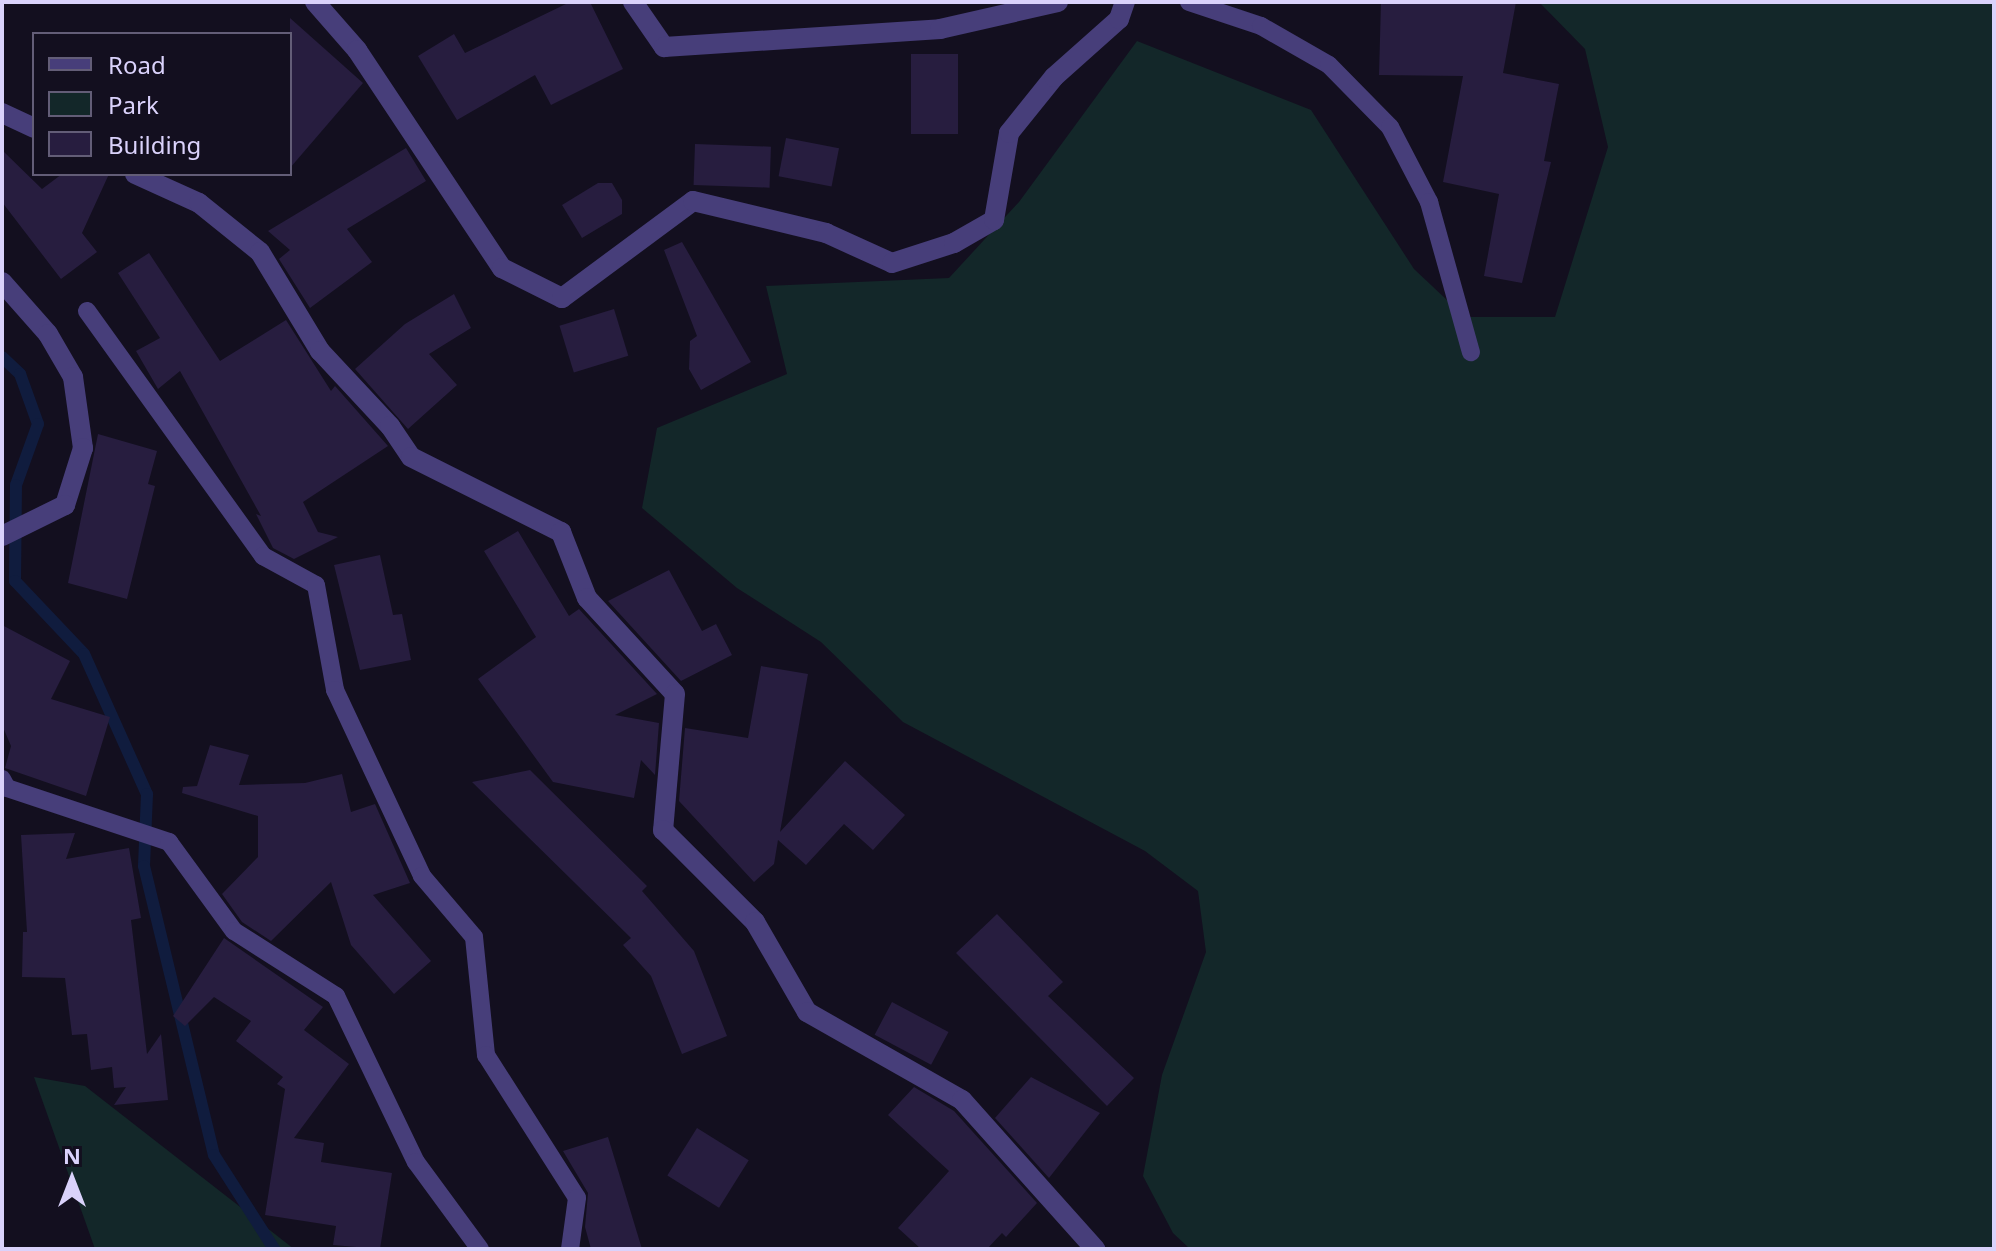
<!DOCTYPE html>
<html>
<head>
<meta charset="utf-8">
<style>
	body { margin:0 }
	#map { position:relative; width:1996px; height:1251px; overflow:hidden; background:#130f1f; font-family:"Noto Sans",sans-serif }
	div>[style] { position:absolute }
	.green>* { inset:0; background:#132729 }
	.stream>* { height:12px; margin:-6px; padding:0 6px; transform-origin:6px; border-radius:6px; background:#101c3e }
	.building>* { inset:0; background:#271d3f; transform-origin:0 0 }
	.service>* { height:18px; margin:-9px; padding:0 9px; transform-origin:9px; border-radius:9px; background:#473e7a }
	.minor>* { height:20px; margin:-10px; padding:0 10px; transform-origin:10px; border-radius:10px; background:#473e7a }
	span { translate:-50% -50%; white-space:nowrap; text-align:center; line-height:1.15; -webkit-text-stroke:6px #130f1f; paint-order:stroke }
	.frame { position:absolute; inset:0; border:4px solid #dad2fb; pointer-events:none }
	.legend { position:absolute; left:32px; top:32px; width:260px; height:144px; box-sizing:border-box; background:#130f1f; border:2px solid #635d77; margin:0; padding:10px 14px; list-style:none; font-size:24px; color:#dad2fb }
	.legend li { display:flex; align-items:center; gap:16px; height:40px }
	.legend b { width:40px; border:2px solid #635d77 }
	.north { position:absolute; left:32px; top:1139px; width:80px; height:80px; -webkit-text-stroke:6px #130f1f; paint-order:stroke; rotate:0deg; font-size:22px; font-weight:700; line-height:32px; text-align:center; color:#dad2fb }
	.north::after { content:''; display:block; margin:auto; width:28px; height:36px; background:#dad2fb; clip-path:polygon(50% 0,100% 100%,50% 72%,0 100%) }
</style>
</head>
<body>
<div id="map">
	<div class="green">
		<div style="clip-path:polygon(1539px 2px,1994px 2px,1994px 1249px,1190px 1249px,1173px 1233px,1143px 1176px,1162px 1075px,1206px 952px,1198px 891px,1145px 851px,903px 722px,821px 642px,737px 588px,642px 508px,657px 428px,787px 374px,766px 286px,949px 278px,1019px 202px,1137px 41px,1311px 110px,1414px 269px,1465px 317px,1555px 317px,1608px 147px,1585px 49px)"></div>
		<div style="clip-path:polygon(34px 1077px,85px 1086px,294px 1249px,95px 1249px)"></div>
	</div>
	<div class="stream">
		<div style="left:2px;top:357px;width:25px;rotate:43deg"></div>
		<div style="left:20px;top:374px;width:53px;rotate:70.2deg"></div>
		<div style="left:38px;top:424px;width:65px;rotate:109.8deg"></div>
		<div style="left:16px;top:485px;width:96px;rotate:90.6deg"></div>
		<div style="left:15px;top:581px;width:100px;rotate:46.6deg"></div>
		<div style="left:84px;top:654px;width:154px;rotate:65.8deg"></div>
		<div style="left:147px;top:794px;width:72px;rotate:92.4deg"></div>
		<div style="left:144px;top:866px;width:297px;rotate:76.4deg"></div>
		<div style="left:214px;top:1155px;width:112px;rotate:57.4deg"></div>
	</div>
	<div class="building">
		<div style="clip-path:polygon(570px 2px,590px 2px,623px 69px,551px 105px,535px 75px,457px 120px,418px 56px,454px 34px,465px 53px)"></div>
		<div style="clip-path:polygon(1381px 2px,1516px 2px,1503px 73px,1559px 84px,1544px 161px,1551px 162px,1522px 283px,1484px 276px,1499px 194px,1443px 182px,1463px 76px,1379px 75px)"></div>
		<div style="clip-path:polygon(290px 18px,363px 83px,290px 168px)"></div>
		<div style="left:911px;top:54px;width:47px;height:80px"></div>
		<div style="left:786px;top:138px;width:54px;height:39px;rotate:11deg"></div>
		<div style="left:695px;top:144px;width:76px;height:41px;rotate:2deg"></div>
		<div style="clip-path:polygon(406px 148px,426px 181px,347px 229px,372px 262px,310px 308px,279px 259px,290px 250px,268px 231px)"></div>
		<div style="clip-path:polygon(2px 150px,42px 189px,62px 174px,109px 174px,82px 233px,97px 252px,61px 279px,2px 202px)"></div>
		<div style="clip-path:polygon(598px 183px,612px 183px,622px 200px,622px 214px,582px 238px,562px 205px)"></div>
		<div style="clip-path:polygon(682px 242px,751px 362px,701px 390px,689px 369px,690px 341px,697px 336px,664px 250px)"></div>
		<div style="clip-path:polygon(149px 253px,220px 361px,286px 320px,331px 391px,335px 386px,388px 446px,303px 502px,318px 532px,338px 537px,294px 559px,273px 548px,256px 514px,261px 516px,180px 371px,158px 389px,136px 351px,160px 338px,118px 273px)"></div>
		<div style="clip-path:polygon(454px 294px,471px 328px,429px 354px,457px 385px,408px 429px,355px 369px,405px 324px)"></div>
		<div style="left:614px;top:309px;width:49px;height:57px;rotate:73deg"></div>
		<div style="clip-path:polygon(98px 434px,157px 451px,148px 484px,155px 486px,127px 599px,68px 583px)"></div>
		<div style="clip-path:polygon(518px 531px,569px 616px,579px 609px,657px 694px,615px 715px,659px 723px,655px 775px,641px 760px,634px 798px,553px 782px,478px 679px,536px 637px,484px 551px)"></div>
		<div style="clip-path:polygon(380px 555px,393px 615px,402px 614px,411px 660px,360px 670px,334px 565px)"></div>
		<div style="clip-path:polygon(669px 570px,702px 631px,716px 624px,732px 655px,681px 681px,608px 601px)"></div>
		<div style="clip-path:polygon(2px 625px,70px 661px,51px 699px,110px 717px,86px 796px,5px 768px,11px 746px,2px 725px)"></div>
		<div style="clip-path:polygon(761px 666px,808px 674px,780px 832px,845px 761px,905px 815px,873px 850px,844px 824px,806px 865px,778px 840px,774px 864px,754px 882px,679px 801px,685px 728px,748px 738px)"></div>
		<div style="clip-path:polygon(210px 745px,249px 755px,239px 785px,305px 783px,342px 774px,351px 812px,375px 804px,410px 883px,373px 895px,431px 961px,394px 994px,351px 945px,331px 882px,271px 941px,242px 922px,222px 894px,258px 857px,258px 816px,182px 793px,183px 787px,197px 786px)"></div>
		<div style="clip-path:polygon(530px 770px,647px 886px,642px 891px,694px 951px,727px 1036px,682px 1054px,651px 976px,623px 945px,631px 938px,472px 782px)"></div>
		<div style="clip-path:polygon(75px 833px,66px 859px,129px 848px,141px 918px,131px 920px,147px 1054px,161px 1034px,168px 1100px,114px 1105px,126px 1087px,114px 1088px,112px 1067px,91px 1070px,87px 1034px,72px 1035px,65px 978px,22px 977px,23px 932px,27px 932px,21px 835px)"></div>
		<div style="clip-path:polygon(997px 914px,1063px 982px,1048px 996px,1134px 1078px,1107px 1106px,956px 953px)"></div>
		<div style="clip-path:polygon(224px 938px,323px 1007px,304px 1030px,349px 1064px,294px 1138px,324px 1143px,321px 1162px,392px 1173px,380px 1249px,333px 1245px,336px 1226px,265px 1215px,285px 1089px,277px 1084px,283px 1077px,236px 1041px,251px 1021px,214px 997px,185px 1026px,173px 1016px)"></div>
		<div style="left:892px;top:1002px;width:64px;height:37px;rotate:28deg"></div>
		<div style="clip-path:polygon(1031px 1077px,1100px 1113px,1049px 1178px,995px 1118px)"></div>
		<div style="clip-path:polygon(914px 1087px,954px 1111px,1037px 1203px,1006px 1237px,1002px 1233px,987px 1249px,921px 1249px,898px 1228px,949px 1171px,888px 1115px)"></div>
		<div style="left:697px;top:1128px;width:61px;height:56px;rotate:32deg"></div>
		<div style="clip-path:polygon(608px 1137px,642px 1249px,591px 1249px,585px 1227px,588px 1193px,563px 1151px)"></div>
	</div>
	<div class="service">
		<div style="left:1189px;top:2px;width:76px;rotate:18.4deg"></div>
		<div style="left:1261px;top:26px;width:78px;rotate:29.8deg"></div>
		<div style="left:1329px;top:65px;width:87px;rotate:45.5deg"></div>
		<div style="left:1390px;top:127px;width:85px;rotate:62.5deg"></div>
		<div style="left:1429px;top:202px;width:156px;rotate:74.4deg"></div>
		<div style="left:87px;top:311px;width:302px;rotate:54.3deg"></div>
		<div style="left:263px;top:556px;width:60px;rotate:28.7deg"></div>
		<div style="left:316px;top:585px;width:107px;rotate:79.7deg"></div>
		<div style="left:335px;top:690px;width:205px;rotate:64.9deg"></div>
		<div style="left:422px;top:876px;width:80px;rotate:49.6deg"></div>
		<div style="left:474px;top:937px;width:119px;rotate:84.2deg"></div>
		<div style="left:486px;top:1055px;width:169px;rotate:57.5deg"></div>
		<div style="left:577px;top:1198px;width:51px;rotate:97.8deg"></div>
		<div style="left:2px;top:779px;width:10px;rotate:61deg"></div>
		<div style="left:7px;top:788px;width:171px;rotate:18.4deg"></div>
		<div style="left:169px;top:842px;width:110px;rotate:53.9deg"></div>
		<div style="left:234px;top:931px;width:121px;rotate:32.5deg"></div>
		<div style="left:336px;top:996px;width:184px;rotate:64.3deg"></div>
		<div style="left:416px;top:1162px;width:108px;rotate:53.7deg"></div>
	</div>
	<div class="minor">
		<div style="left:315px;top:2px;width:64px;rotate:48.8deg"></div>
		<div style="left:357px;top:50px;width:262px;rotate:56.4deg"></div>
		<div style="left:502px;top:268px;width:67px;rotate:26.6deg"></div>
		<div style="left:562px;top:298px;width:163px;rotate:-36.5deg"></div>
		<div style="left:693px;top:201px;width:137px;rotate:13.5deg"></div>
		<div style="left:826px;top:233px;width:72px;rotate:24.4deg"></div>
		<div style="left:892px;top:263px;width:65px;rotate:-17.9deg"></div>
		<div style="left:954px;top:243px;width:46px;rotate:-29.9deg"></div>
		<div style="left:994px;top:220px;width:88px;rotate:-80.2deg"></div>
		<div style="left:1009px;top:133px;width:72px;rotate:-51.2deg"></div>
		<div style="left:1054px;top:77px;width:87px;rotate:-41.7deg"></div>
		<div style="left:1119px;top:19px;width:18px;rotate:-71deg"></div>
		<div style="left:633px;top:2px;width:55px;rotate:55.4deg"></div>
		<div style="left:664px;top:47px;width:277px;rotate:-3.7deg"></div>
		<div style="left:940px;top:29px;width:121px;rotate:-12.9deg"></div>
		<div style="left:2px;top:113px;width:35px;rotate:25deg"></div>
		<div style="left:135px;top:174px;width:70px;rotate:24.4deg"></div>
		<div style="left:199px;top:203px;width:78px;rotate:38.8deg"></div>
		<div style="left:260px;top:252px;width:116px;rotate:58.8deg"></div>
		<div style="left:320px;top:351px;width:103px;rotate:47deg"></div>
		<div style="left:390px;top:426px;width:37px;rotate:56deg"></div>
		<div style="left:411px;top:457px;width:168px;rotate:26.6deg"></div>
		<div style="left:561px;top:532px;width:71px;rotate:68.5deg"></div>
		<div style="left:587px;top:598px;width:130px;rotate:47.5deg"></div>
		<div style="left:675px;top:694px;width:137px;rotate:95deg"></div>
		<div style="left:663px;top:830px;width:130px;rotate:45deg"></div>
		<div style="left:755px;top:922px;width:104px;rotate:60deg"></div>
		<div style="left:807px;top:1012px;width:178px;rotate:29.6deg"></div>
		<div style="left:962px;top:1100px;width:200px;rotate:48.2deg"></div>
		<div style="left:2px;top:282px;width:69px;rotate:48.5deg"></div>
		<div style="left:48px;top:334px;width:50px;rotate:59.8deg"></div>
		<div style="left:73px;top:377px;width:72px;rotate:82deg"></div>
		<div style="left:83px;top:448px;width:60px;rotate:107.5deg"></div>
		<div style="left:65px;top:505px;width:70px;rotate:153.8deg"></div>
	</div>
	<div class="frame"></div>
	<ul class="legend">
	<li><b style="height:10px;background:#473e7a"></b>Road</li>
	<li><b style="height:22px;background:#132729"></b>Park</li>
	<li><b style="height:22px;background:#271d3f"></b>Building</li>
	</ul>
	<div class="north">N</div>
</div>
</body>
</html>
